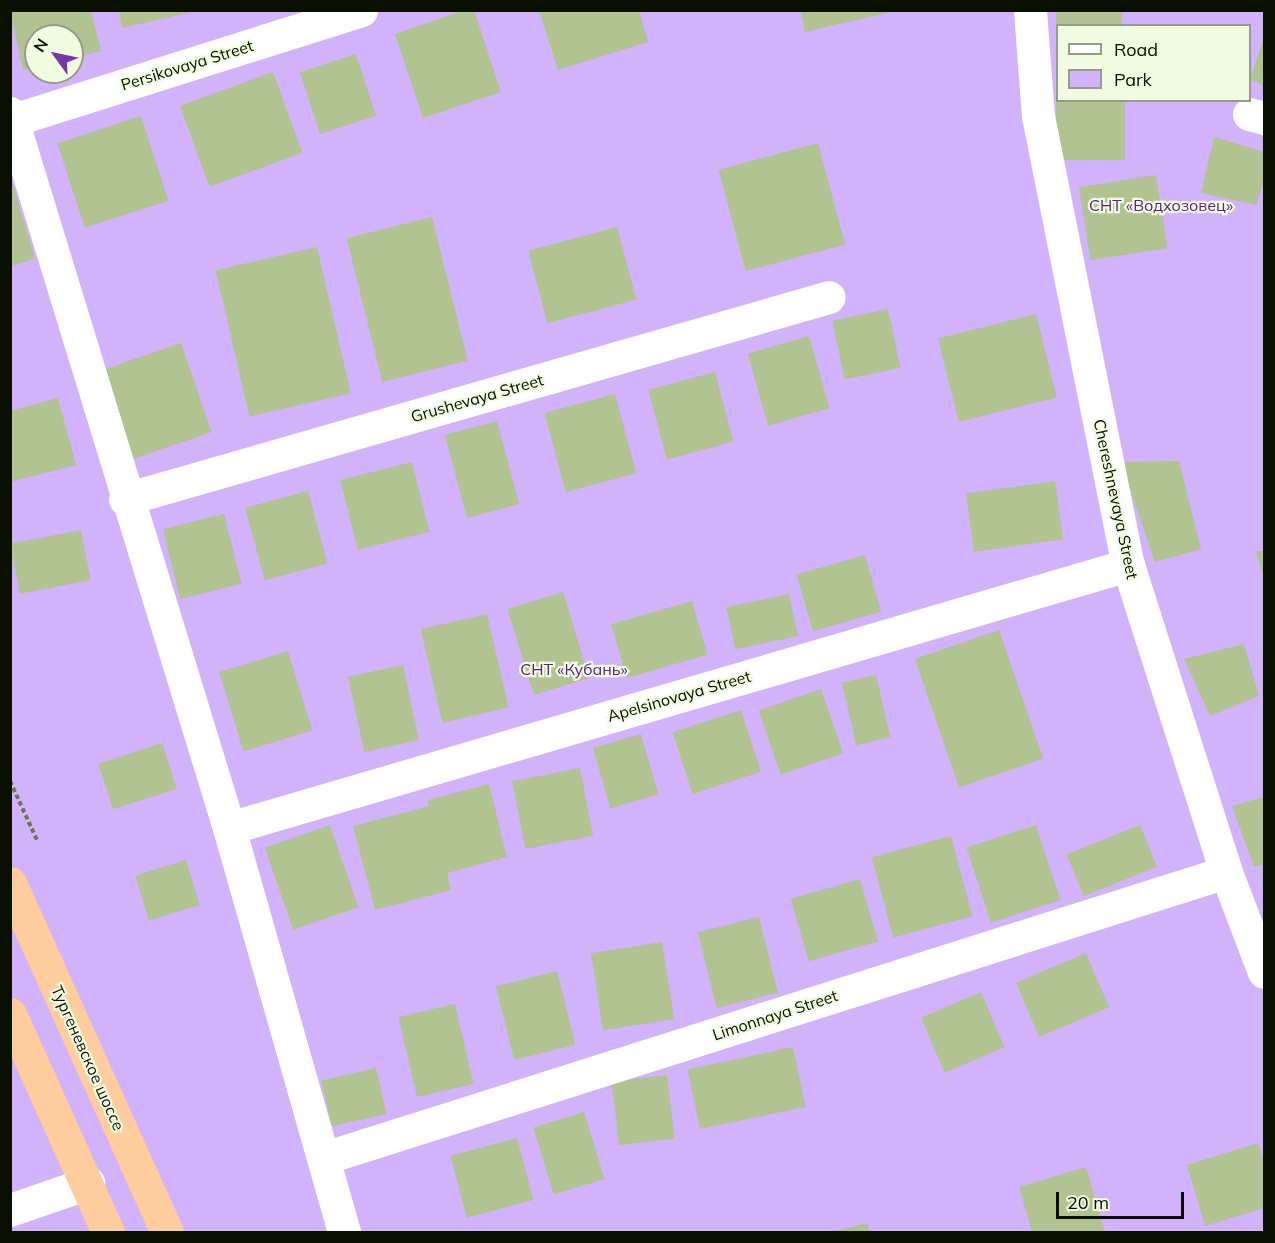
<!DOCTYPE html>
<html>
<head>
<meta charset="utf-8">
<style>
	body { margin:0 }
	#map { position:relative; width:1275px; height:1243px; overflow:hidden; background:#cadeaa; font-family:Mulish,sans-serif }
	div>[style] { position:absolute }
	.green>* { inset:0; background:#d2b2fa }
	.building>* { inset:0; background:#b0c390; transform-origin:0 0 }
	.path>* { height:4px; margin-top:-2px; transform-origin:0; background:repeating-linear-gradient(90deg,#6b7957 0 4.5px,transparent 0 7.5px) }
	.street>* { height:33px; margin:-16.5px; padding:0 16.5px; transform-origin:16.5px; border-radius:16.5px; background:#fff }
	.highway>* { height:33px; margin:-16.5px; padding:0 16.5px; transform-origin:16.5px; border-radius:16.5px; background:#fecc9d }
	span { translate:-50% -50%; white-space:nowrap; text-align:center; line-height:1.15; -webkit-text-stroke:4.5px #f0fbe0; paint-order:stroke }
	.street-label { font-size:16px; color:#090f01 }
	.park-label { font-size:16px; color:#5c208d }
	.frame { position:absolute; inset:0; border:12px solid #090f01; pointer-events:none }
	.legend { position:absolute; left:1056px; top:24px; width:195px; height:78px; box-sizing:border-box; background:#f0fbe0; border:2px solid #949d87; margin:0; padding:8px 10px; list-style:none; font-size:18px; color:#090f01 }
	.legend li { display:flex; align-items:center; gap:12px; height:30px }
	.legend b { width:30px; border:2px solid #949d87 }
	.north { position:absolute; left:24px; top:24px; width:60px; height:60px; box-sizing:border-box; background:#f0fbe0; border:2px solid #949d87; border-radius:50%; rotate:303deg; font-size:16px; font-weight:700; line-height:24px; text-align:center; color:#090f01 }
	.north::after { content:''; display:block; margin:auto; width:21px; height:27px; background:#7537ad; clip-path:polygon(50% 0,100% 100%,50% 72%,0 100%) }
	.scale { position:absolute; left:1056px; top:1192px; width:128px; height:27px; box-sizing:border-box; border:3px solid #090f01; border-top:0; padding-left:8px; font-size:18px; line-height:21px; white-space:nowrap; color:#090f01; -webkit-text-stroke:4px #f0fbe0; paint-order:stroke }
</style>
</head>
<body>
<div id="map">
	<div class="green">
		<div style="clip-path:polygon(evenodd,10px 11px,1264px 11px,1264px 1232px,11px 1232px,10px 11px,1058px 26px,1250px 26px,1250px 100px,1058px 100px,1058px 26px,10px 11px,36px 36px,72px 36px,72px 72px,36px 72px,36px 36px)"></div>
	</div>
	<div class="building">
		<div style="clip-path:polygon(10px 10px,91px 10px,101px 51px,72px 58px,72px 36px,36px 36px,36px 67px,23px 70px)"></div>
		<div style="clip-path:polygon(119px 10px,196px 10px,196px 11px,122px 28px)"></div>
		<div style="clip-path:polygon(465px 10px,474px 10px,501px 92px,423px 118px,395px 34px)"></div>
		<div style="clip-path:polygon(539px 10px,639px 10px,648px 42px,558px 70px)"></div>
		<div style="clip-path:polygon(800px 10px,896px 10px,896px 11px,805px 32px)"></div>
		<div style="left:1056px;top:10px;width:66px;height:15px"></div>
		<div style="clip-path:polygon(1264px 37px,1264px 86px,1250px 79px)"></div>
		<div style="left:356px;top:54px;width:65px;height:59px;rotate:72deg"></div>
		<div style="left:273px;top:72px;width:86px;height:99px;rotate:70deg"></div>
		<div style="left:1056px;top:100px;width:69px;height:60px"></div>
		<div style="left:141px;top:116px;width:89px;height:88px;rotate:72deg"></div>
		<div style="clip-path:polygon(1214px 137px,1264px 152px,1264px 180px,1256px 205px,1201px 193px)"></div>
		<div style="left:818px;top:143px;width:105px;height:103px;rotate:75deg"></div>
		<div style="left:1156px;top:175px;width:74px;height:78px;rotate:81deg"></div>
		<div style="clip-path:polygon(13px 184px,35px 259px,10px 266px,10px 185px)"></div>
		<div style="left:432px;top:217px;width:148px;height:88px;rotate:76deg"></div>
		<div style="left:617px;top:227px;width:75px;height:92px;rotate:75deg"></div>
		<div style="left:317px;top:247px;width:150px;height:104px;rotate:77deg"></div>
		<div style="left:888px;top:309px;width:60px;height:57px;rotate:78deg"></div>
		<div style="left:1036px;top:314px;width:86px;height:101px;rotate:76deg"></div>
		<div style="left:809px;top:336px;width:75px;height:64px;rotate:74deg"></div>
		<div style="left:181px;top:343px;width:94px;height:83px;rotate:71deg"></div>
		<div style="left:715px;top:372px;width:72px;height:69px;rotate:75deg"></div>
		<div style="left:615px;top:394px;width:82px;height:73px;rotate:75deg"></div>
		<div style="clip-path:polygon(58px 398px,76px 465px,10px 482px,10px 411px)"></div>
		<div style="left:497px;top:421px;width:86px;height:54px;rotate:75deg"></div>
		<div style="clip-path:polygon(1179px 461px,1201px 549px,1155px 562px,1121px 462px)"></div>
		<div style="left:412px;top:462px;width:72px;height:74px;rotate:76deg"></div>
		<div style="left:1055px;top:481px;width:59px;height:90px;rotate:82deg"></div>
		<div style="left:308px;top:491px;width:75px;height:65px;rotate:75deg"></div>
		<div style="left:224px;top:514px;width:72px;height:63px;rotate:76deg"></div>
		<div style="left:81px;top:530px;width:51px;height:72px;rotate:79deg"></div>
		<div style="clip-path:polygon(1256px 551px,1264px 551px,1264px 580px)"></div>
		<div style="left:865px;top:555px;width:59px;height:71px;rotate:74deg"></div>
		<div style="left:563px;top:592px;width:90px;height:58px;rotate:73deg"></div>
		<div style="left:789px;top:594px;width:43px;height:64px;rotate:78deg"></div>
		<div style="left:692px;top:601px;width:56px;height:84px;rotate:74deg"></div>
		<div style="left:487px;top:614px;width:96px;height:68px;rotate:77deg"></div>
		<div style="left:999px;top:630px;width:136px;height:89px;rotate:71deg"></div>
		<div style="clip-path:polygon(1244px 644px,1259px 696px,1210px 716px,1184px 659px)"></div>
		<div style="left:288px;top:651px;width:83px;height:72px;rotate:73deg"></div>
		<div style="left:403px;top:665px;width:77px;height:56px;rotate:78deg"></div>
		<div style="left:876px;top:675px;width:64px;height:35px;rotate:77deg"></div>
		<div style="left:821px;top:689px;width:68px;height:66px;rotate:71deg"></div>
		<div style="left:741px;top:710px;width:65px;height:72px;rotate:72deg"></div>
		<div style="left:641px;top:734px;width:63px;height:50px;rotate:74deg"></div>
		<div style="left:162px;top:743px;width:48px;height:67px;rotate:72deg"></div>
		<div style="left:580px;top:768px;width:69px;height:69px;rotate:79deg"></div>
		<div style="clip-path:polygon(489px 784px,507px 857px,447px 873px,451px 890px,375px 910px,353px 826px,429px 806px,428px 800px)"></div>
		<div style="clip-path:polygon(1264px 797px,1264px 864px,1254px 867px,1232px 806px)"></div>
		<div style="left:330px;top:825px;width:87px;height:69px;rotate:71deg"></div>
		<div style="left:1036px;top:825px;width:79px;height:73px;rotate:72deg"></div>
		<div style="left:1140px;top:825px;width:45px;height:79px;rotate:68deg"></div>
		<div style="left:951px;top:836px;width:83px;height:82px;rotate:75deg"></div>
		<div style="left:186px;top:860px;width:47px;height:53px;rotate:73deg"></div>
		<div style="left:860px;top:879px;width:65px;height:72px;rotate:74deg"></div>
		<div style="left:759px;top:917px;width:78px;height:63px;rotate:76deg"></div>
		<div style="left:662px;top:942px;width:78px;height:72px;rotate:81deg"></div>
		<div style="left:1086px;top:953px;width:59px;height:76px;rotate:67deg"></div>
		<div style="left:557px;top:971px;width:76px;height:63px;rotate:76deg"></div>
		<div style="left:981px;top:992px;width:60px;height:65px;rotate:67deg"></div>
		<div style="left:455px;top:1004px;width:82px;height:58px;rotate:77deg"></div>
		<div style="left:793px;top:1047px;width:61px;height:108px;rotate:78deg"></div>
		<div style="left:376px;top:1068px;width:47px;height:56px;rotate:77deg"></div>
		<div style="left:667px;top:1075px;width:64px;height:56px;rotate:83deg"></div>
		<div style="left:584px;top:1112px;width:70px;height:53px;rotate:73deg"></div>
		<div style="left:517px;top:1138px;width:64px;height:69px;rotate:75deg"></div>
		<div style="clip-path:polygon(1258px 1143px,1264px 1163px,1264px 1208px,1205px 1226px,1187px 1165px)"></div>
		<div style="clip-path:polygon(1086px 1167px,1105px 1232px,1032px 1232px,1019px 1187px)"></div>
		<div style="clip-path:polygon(867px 1223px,870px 1232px,832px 1232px)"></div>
	</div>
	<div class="path">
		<div style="left:10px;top:781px;width:65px;rotate:65.4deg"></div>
	</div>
	<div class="street">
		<div style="left:1030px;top:10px;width:106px;rotate:85.7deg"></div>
		<div style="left:1038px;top:116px;width:458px;rotate:78.7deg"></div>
		<div style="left:1128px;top:565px;width:322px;rotate:72.3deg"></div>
		<div style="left:1226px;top:872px;width:107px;rotate:69.2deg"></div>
		<div style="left:10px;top:113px;width:748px;rotate:72.97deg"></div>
		<div style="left:229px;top:828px;width:420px;rotate:74.1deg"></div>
		<div style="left:1249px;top:114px;width:16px;rotate:15deg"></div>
		<div style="left:13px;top:120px;width:365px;rotate:-17.5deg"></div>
		<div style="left:125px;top:499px;width:732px;rotate:-16.01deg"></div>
		<div style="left:229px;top:828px;width:937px;rotate:-16.31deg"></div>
		<div style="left:324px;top:1158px;width:946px;rotate:-17.59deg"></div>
		<div style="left:10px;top:1210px;width:83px;rotate:-19.1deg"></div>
	</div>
	<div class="highway">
		<div style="left:10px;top:883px;width:383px;rotate:65.8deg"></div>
		<div style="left:10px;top:1014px;width:239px;rotate:65.8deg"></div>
	</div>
	<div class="street-label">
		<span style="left:187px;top:65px;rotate:-17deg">Persikovaya Street</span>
		<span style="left:477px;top:398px;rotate:-16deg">Grushevaya Street</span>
		<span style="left:1116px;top:499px;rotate:78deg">Chereshnevaya Street</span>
		<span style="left:679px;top:696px;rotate:-16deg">Apelsinovaya Street</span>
		<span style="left:775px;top:1015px;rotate:-18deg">Limonnaya Street</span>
		<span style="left:88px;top:1058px;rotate:66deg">Тургеневское шоссе</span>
	</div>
	<div class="park-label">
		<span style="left:1161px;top:205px">СНТ «Водхозовец»</span>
		<span style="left:574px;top:669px">СНТ «Кубань»</span>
	</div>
	<div class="frame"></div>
	<ul class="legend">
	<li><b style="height:8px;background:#fff"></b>Road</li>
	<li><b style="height:16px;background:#d2b2fa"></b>Park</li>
	</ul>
	<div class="north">N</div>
	<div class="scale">20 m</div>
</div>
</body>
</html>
